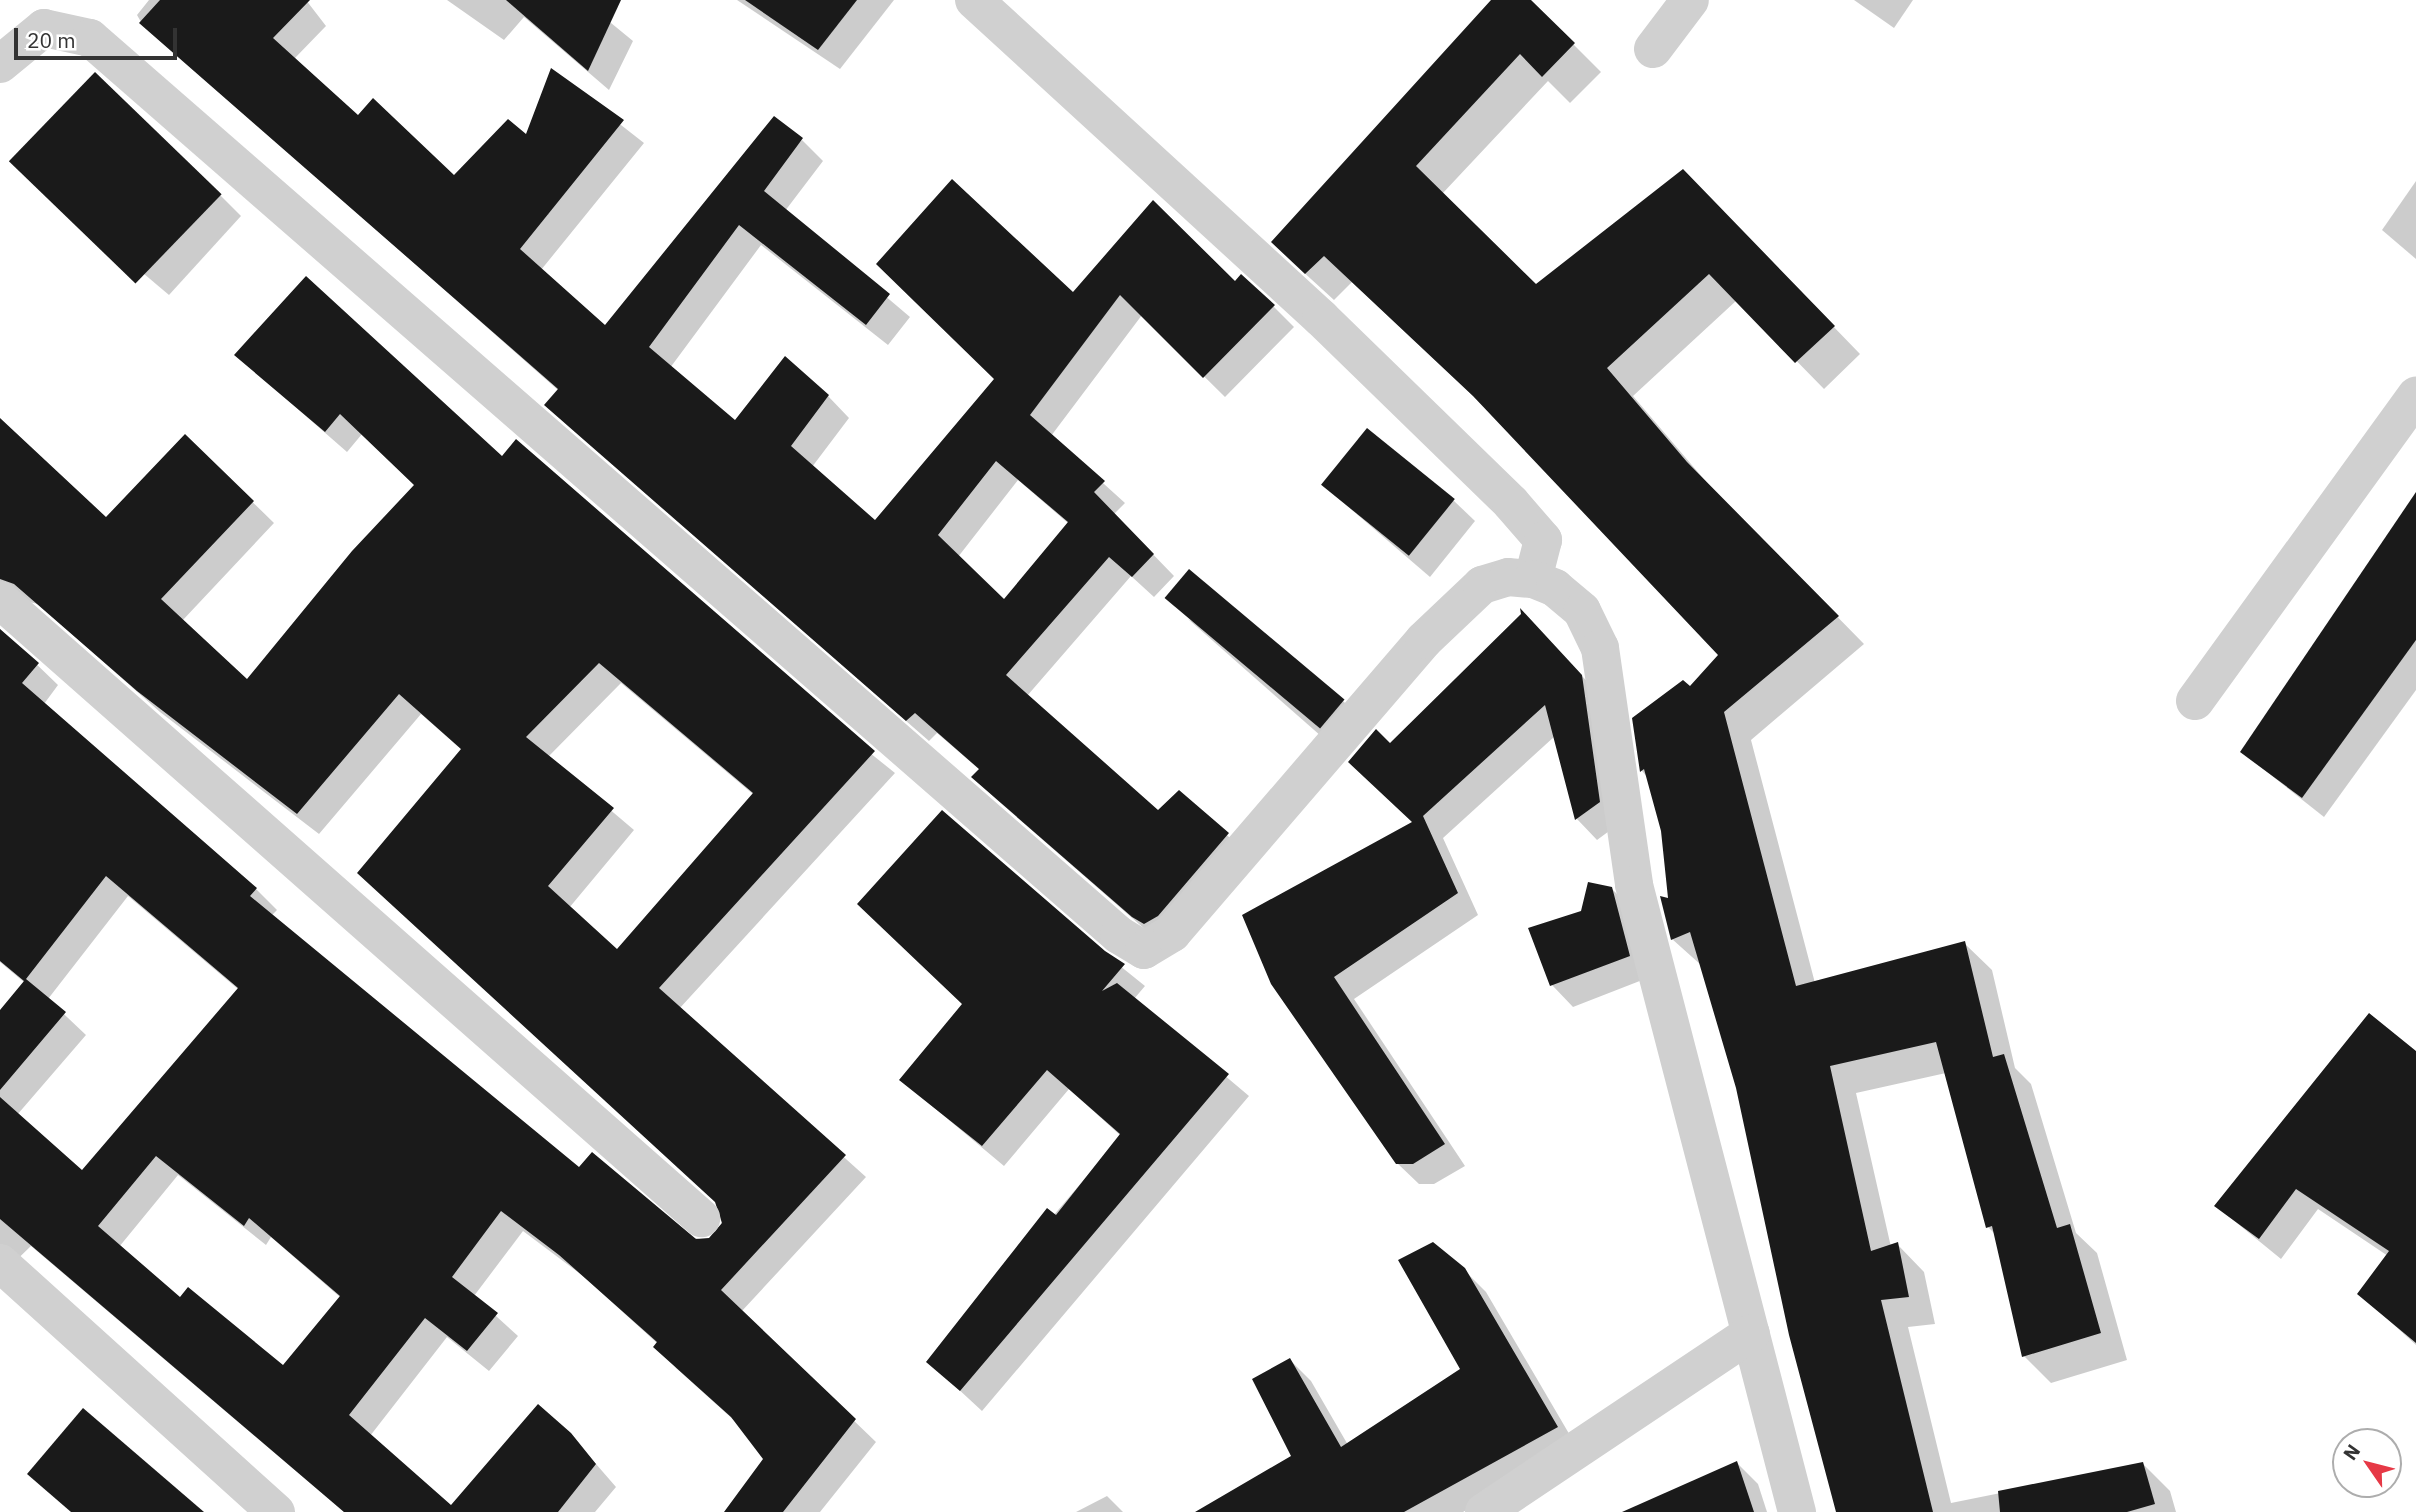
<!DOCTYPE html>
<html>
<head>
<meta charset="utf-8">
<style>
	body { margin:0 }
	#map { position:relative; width:2416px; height:1512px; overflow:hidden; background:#fff; font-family:"IBM Plex Sans",sans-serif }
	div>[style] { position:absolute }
	.shadow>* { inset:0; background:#0003 }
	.building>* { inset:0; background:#1a1a1a; transform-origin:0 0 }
	.minor>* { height:38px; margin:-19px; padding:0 19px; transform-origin:19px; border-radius:19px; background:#d0d0d0 }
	span { translate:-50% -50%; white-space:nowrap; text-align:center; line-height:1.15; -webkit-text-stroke:7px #fff; paint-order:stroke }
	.north { position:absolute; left:2332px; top:1428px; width:70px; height:70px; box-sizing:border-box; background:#fff; border:2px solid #adadad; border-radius:50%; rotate:305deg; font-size:19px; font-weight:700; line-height:28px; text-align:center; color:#333 }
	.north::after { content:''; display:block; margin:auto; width:24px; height:32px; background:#e63946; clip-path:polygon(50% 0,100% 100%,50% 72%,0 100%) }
	.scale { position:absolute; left:14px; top:28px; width:163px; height:32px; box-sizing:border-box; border:4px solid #333; border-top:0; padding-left:9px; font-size:21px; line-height:24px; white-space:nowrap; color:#333; -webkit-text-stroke:5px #fff; paint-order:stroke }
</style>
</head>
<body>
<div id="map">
	<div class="shadow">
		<div style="clip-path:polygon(evenodd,149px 0,306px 0,326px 26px,294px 59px,358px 117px,454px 178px,527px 137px,552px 71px,644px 143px,541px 270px,606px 327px,802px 140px,823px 161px,785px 211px,910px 317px,888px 345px,761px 245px,670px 368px,735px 423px,828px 396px,849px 418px,812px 467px,875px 523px,1073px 294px,1235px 284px,1273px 306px,1294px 327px,1225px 397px,1142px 315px,1051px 436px,1125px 503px,1114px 514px,1174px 576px,1154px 597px,1131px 576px,1027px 696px,1158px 812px,1179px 792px,1249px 855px,1155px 938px,995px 798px,974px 777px,980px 770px,937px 733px,929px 741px,568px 426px,547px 405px,559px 391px,141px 22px,137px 15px,149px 0,1018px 480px,1069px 524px,1004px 602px,958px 557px,1018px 480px)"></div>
		<div style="clip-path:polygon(447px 0,583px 0,633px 41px,609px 90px,524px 17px,504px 40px)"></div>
		<div style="clip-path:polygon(737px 0,894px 0,840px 69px)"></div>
		<div style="clip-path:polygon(1493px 0,1529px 0,1601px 72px,1570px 103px,1548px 81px,1442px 194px,1536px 286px,1710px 199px,1860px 354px,1824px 389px,1737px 300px,1633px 396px,1714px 491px,1864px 644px,1751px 740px,1815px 983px,1964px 943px,1992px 970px,2015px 1068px,2031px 1084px,2076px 1233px,2097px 1253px,2127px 1360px,2051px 1383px,2024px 1356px,1996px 1235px,1988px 1227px,1946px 1073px,1856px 1093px,1891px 1247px,1897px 1244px,1924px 1272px,1935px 1324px,1908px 1327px,1951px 1503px,2143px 1464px,2170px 1491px,2176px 1512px,1839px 1512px,1737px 1088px,1701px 965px,1672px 939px,1663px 830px,1649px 779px,1642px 771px,1634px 719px,1690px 688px,1720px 655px,1489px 411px,1352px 282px,1334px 300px,1300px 269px)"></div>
		<div style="clip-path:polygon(1854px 0,1913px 0,1894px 28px)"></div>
		<div style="clip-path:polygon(15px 165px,220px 195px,241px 216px,169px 295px)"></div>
		<div style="clip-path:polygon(2416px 181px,2416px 259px,2382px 230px)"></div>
		<div style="clip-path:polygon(evenodd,236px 355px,502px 458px,895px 773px,679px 1009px,866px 1177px,741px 1312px,876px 1442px,820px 1512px,726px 1512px,765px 1459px,737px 1423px,676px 1368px,658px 1344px,583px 1276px,523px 1231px,474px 1296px,518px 1336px,489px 1371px,447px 1337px,370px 1436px,451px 1507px,570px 1434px,616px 1487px,595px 1512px,344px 1512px,31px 1246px,0 1276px,0 1013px,25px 983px,0 962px,0 629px,58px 685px,44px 704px,256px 889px,277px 910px,271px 916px,580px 1169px,686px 1236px,708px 1241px,719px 1233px,724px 1211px,463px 751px,421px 714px,319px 834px,160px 712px,38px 604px,16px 599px,4px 607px,0 626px,0 420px,106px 519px,185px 436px,274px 523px,182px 621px,248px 681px,416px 485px,362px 434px,347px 452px,236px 355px,621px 683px,754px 795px,617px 952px,569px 908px,634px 830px,548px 757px,621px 683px,236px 355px,128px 896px,239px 990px,82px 1172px,17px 1115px,86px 1035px,48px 999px,128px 896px,236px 355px,178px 1175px,266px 1245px,271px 1237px,341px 1298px,284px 1368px,180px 1300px,119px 1247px,178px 1175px)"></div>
		<div style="clip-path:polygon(1324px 486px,1453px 500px,1475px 521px,1430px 577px)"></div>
		<div style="clip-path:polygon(2416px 499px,2416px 690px,2324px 817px,2242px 752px)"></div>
		<div style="clip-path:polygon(1188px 619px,1343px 701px,1364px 722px,1338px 751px)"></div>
		<div style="clip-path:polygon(1540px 632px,1601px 696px,1620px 823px,1597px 840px,1577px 819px,1555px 736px,1443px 838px,1478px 915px,1354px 999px,1465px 1166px,1434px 1184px,1419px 1184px,1397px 1163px,1272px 983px,1414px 823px,1391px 745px)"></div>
		<div style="clip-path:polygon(1611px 888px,1633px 910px,1650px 977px,1573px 1007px,1552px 985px,1531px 929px,1582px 912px)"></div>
		<div style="clip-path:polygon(1104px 953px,1145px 986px,1134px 999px,1249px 1096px,982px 1411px,929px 1362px,1121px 1136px,1069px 1089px,1004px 1166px,901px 1080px)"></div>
		<div style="clip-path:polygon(2416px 1053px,2416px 1345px,2360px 1294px,2388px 1256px,2318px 1209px,2281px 1259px,2216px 1206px)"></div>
		<div style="clip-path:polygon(1464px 1270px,1486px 1292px,1578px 1449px,1463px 1512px,1199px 1512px,1293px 1457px,1290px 1360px,1311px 1381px,1348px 1445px,1463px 1370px)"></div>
		<div style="clip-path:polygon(1737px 1463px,1758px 1484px,1767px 1512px,1625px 1512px)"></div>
		<div style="clip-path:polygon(1107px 1496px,1123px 1512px,1076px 1512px)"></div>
	</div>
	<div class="building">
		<div style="clip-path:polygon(evenodd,160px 0,310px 0,273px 38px,358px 115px,373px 98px,454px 175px,508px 119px,526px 134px,551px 68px,624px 120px,520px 249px,605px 325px,774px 116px,803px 138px,764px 191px,890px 294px,866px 325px,739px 225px,649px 347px,735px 420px,785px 356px,829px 395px,791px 446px,875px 520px,994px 379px,876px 264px,952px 179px,1073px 292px,1153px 200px,1235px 281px,1241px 274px,1275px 305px,1203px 378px,1120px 295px,1030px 415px,1105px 481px,1094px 492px,1154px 554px,1132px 577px,1109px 557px,1006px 675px,1158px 810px,1179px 790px,1229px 833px,1158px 916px,1144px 924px,1132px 917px,971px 777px,979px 769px,915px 713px,906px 721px,544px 405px,558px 389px,139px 23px,160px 0,996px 461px,1068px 522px,1004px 599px,938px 535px,996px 461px)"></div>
		<div style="clip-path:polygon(506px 0,621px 0,588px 71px)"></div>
		<div style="clip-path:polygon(745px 0,857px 0,818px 50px)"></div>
		<div style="clip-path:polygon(1491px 0,1531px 0,1575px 43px,1542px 77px,1520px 54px,1416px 166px,1536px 284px,1683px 169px,1835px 326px,1795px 363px,1709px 274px,1607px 368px,1687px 462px,1839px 616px,1724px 712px,1796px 986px,1965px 941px,1993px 1057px,2004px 1054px,2057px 1228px,2070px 1224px,2101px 1333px,2022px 1357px,1992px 1226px,1986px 1228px,1936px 1042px,1830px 1066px,1871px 1251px,1898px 1242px,1909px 1297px,1881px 1300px,1933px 1512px,1836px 1512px,1789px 1335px,1736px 1088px,1690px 932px,1671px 940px,1660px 896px,1668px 898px,1661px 831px,1644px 769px,1640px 772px,1632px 718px,1683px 680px,1690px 686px,1718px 655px,1473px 396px,1324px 256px,1305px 274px,1271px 242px)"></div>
		<div style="left:95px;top:72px;width:176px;height:124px;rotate:44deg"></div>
		<div style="clip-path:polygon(evenodd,306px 276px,502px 456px,516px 439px,875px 751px,659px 988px,846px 1155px,721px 1290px,856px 1419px,783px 1512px,724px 1512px,763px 1459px,731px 1417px,653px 1347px,657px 1342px,559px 1255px,501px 1211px,452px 1277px,498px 1313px,467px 1351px,425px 1318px,349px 1415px,451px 1505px,538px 1404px,571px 1433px,596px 1464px,558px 1512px,344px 1512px,0 1219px,0 1097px,82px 1170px,238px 988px,106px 876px,26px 979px,66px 1012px,0 1090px,0 1010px,24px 981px,0 961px,0 629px,39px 663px,22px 683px,257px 888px,250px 896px,579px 1167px,592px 1152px,696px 1239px,709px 1238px,722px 1223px,715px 1202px,357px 873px,461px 749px,399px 694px,297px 814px,137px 691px,14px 584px,0 579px,0 418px,106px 517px,185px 434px,254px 501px,161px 599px,247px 679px,352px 551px,414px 485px,340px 414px,325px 432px,234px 355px,306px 276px,599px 663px,753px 793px,617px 949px,548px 886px,614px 808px,526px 737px,599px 663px,306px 276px,156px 1156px,244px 1226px,249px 1218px,340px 1296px,283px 1365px,188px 1287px,180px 1297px,98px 1226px,156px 1156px)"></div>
		<div style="left:1367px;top:428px;width:113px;height:73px;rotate:39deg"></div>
		<div style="clip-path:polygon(2416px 492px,2416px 640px,2302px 798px,2240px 752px)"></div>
		<div style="left:1189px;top:569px;width:203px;height:38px;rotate:40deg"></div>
		<div style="clip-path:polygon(1520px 608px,1582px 675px,1600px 802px,1575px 820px,1545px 705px,1423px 816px,1458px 893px,1334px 977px,1445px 1144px,1413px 1164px,1396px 1164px,1271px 984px,1242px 915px,1412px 822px,1348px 762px,1376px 729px,1390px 743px,1521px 614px)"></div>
		<div style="clip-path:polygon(942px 810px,1105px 951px,1125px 964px,1102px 991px,1117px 983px,1229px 1074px,960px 1391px,926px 1362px,1047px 1208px,1056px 1215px,1120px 1134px,1047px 1070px,982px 1146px,899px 1080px,962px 1004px,857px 904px)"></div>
		<div style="clip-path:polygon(1588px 882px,1612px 887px,1630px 956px,1550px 986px,1528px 928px,1581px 911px)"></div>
		<div style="clip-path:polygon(2369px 1013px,2416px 1051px,2416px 1343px,2357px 1294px,2389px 1251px,2296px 1189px,2259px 1239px,2214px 1206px)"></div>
		<div style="clip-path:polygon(1433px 1242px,1465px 1268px,1558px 1427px,1404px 1512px,1195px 1512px,1291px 1456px,1252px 1379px,1290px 1358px,1341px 1447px,1460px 1369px,1398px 1260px)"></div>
		<div style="clip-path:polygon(83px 1408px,204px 1512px,71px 1512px,27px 1474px)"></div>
		<div style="clip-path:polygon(1737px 1461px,1754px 1512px,1622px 1512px)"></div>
		<div style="clip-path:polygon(2143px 1462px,2155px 1504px,2127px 1512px,2000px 1512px,1998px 1491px)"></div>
	</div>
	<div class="minor">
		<div style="left:974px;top:0;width:471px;rotate:42.5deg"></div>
		<div style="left:1321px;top:318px;width:265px;rotate:44.2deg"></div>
		<div style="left:1511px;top:503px;width:49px;rotate:49.1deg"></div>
		<div style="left:1543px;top:540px;width:40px;rotate:104.4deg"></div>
		<div style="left:1653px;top:49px;width:61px;rotate:-52.9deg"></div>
		<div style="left:0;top:64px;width:57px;rotate:-39.3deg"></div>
		<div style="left:44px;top:28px;width:47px;rotate:12.3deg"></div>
		<div style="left:90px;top:38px;width:1365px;rotate:41.08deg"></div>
		<div style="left:1119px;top:935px;width:29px;rotate:31deg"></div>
		<div style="left:1144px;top:950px;width:33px;rotate:-31deg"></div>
		<div style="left:1172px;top:933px;width:386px;rotate:-49.3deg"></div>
		<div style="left:1424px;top:640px;width:80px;rotate:-43.5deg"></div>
		<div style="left:1482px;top:585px;width:27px;rotate:-17deg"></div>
		<div style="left:1508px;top:577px;width:25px;rotate:5deg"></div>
		<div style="left:1533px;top:579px;width:24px;rotate:22deg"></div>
		<div style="left:1555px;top:588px;width:35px;rotate:40deg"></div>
		<div style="left:1582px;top:611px;width:41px;rotate:64.1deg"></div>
		<div style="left:1600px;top:648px;width:239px;rotate:81.8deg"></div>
		<div style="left:1634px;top:885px;width:648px;rotate:75.43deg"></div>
		<div style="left:0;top:600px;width:935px;rotate:41.4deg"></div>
		<div style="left:2195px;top:701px;width:377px;rotate:-54.1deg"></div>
		<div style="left:0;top:1263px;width:372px;rotate:42.1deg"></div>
		<div style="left:1484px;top:1512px;width:321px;rotate:-33.8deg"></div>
	</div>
	<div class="north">N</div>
	<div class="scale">20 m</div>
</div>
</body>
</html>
